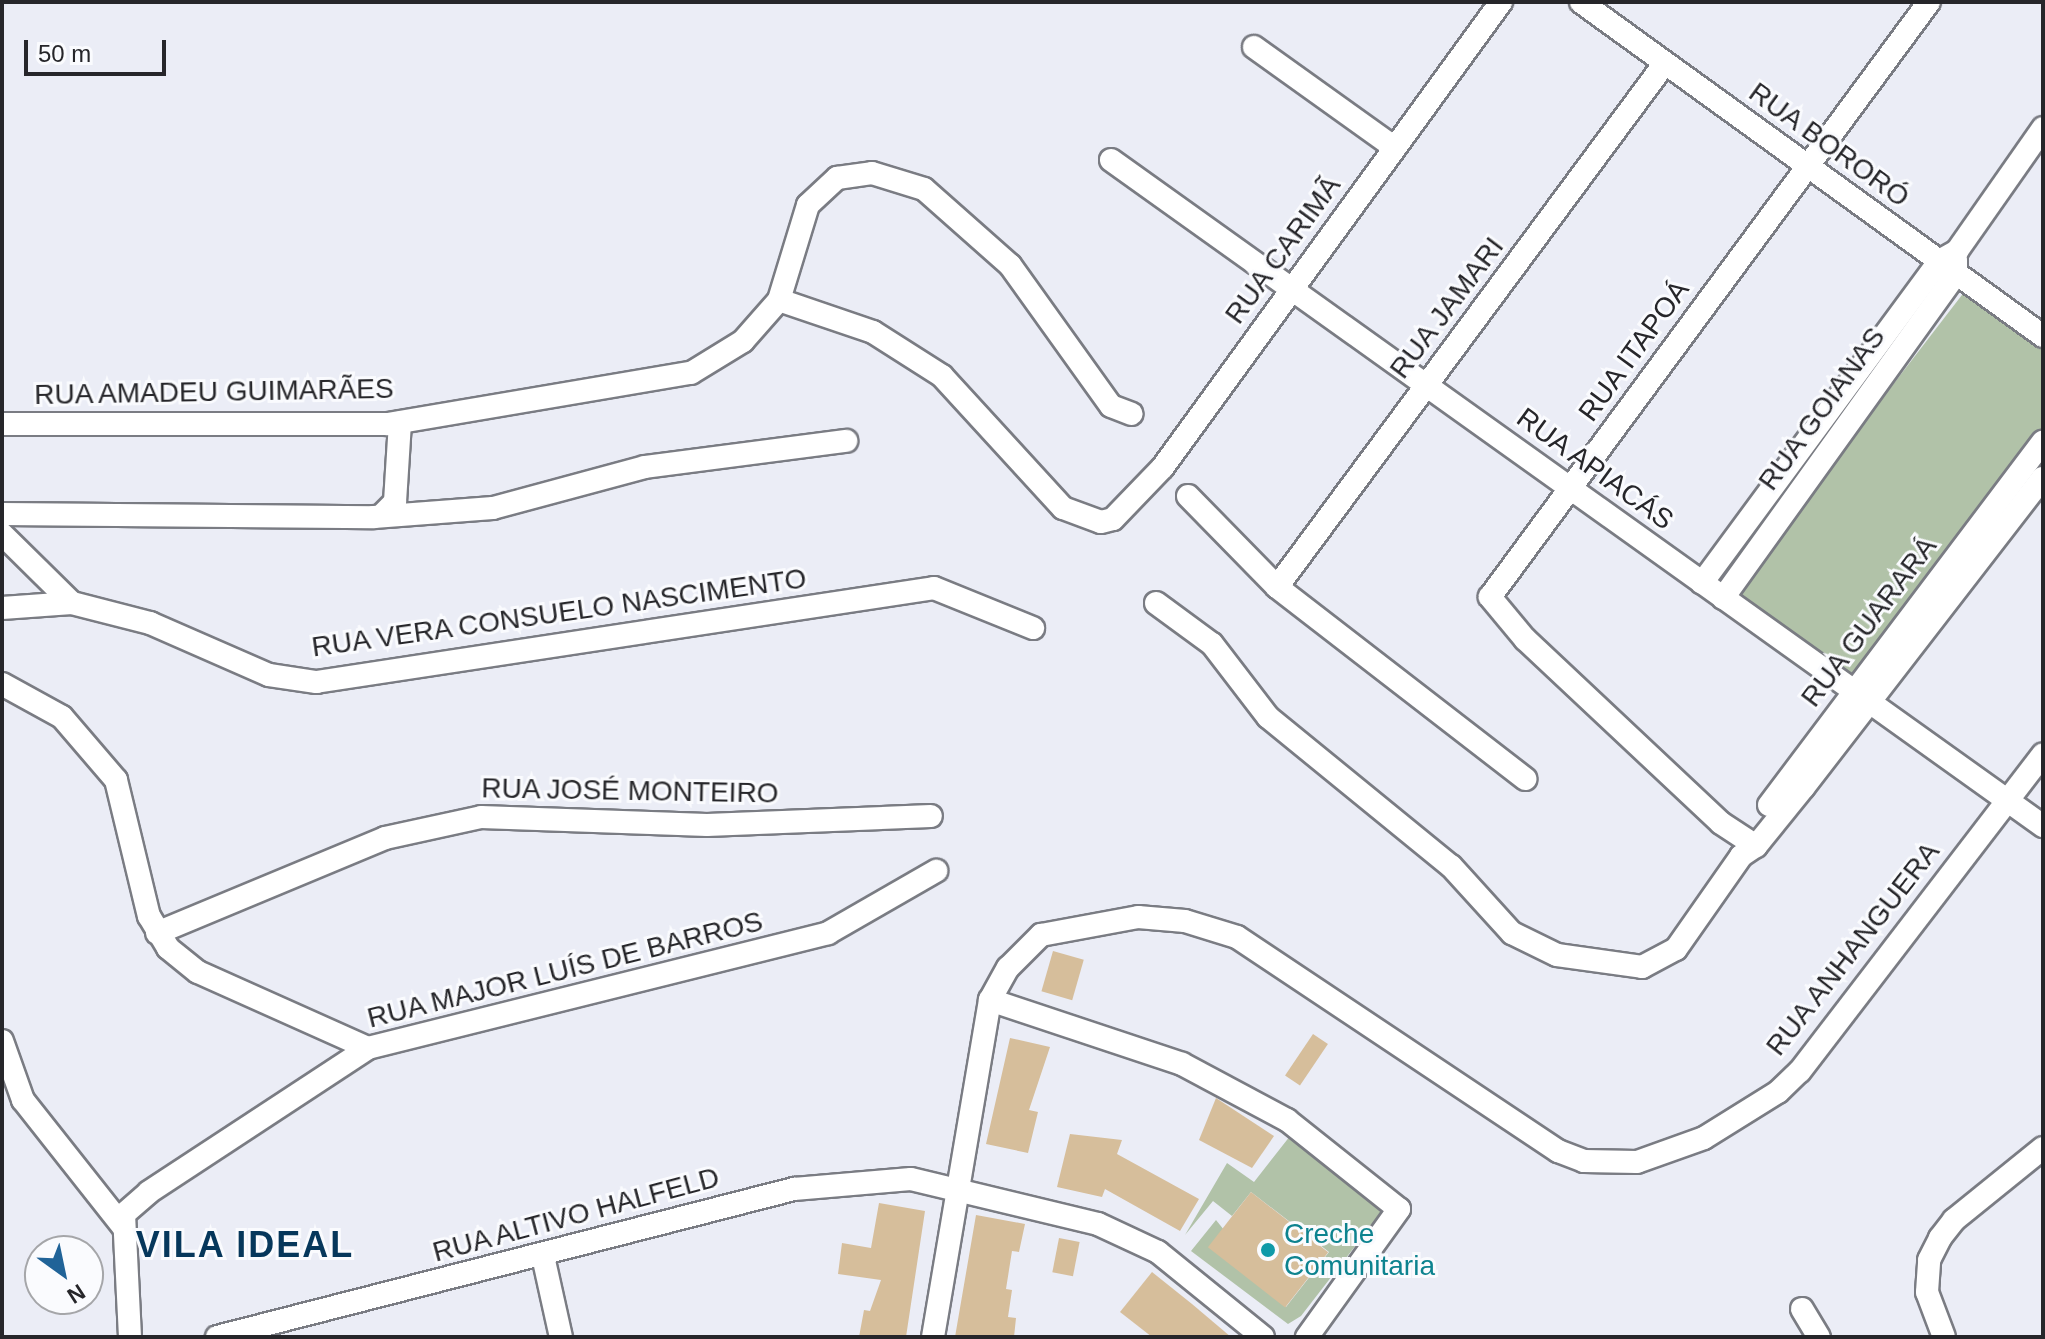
<!DOCTYPE html>
<html>
<head>
<meta charset="utf-8">
<style>
	body { margin:0 }
	#map { position:relative; width:2045px; height:1339px; overflow:hidden; background:#ebedf6; font-family:Arial,sans-serif }
	div>[style] { position:absolute }
	.green>* { inset:0; background:#b1c2a8 }
	.building>* { inset:0; background:#d6be9b; transform-origin:0 0 }
	.roads { filter:drop-shadow(2px 0 #7a7c83) drop-shadow(-2px 0 #7a7c83) drop-shadow(0 2px #7a7c83) drop-shadow(0 -2px #7a7c83) }
	.minor>* { height:22px; margin:-11px; padding:0 11px; transform-origin:11px; border-radius:11px; background:#fff }
	.dots>* { width:22px; height:22px; translate:-50% -50%; box-sizing:border-box; border:4px solid #fafbfe; border-radius:50% }
	span { translate:-50% -50%; white-space:nowrap; text-align:center; line-height:1.15; -webkit-text-stroke:6px #fafbfe; paint-order:stroke }
	.street-label { font-size:28px; color:#26262a }
	.culture-label { font-size:28px; color:#0d838f }
	.left { translate:0 -50%; text-align:left }
	.district-label { font-size:36px; color:#06375b; font-weight:700; letter-spacing:2px }
	.frame { position:absolute; inset:0; border:4px solid #26262a; pointer-events:none }
	.north { position:absolute; left:24px; top:1235px; width:80px; height:80px; box-sizing:border-box; background:#fafbfe; border:2px solid #a5a6a9; border-radius:50%; rotate:147deg; font-size:22px; font-weight:700; line-height:32px; text-align:center; color:#26262a }
	.north::after { content:''; display:block; margin:auto; width:28px; height:36px; background:#206398; clip-path:polygon(50% 0,100% 100%,50% 72%,0 100%) }
	.scale { position:absolute; left:24px; top:40px; width:142px; height:36px; box-sizing:border-box; border:4px solid #26262a; border-top:0; padding-left:10px; font-size:24px; line-height:28px; white-space:nowrap; color:#26262a; -webkit-text-stroke:6px #fafbfe; paint-order:stroke }
</style>
</head>
<body>
<div id="map">
	<div class="green">
		<div style="clip-path:polygon(1965px 291px,2043px 341px,2043px 434px,1852px 685px,1731px 595px)"></div>
		<div style="clip-path:polygon(1294px 1131px,1381px 1203px,1380px 1214px,1301px 1316px,1288px 1324px,1191px 1251px,1216px 1220px,1286px 1307px,1329px 1252px,1251px 1192px,1232px 1216px,1213px 1201px,1185px 1235px,1227px 1163px,1254px 1182px)"></div>
	</div>
	<div class="building">
		<div style="left:1053px;top:951px;width:32px;height:42px;rotate:16deg"></div>
		<div style="left:1313px;top:1034px;width:18px;height:50px;rotate:34deg"></div>
		<div style="clip-path:polygon(1010px 1038px,1050px 1047px,1029px 1110px,1038px 1112px,1028px 1153px,986px 1144px)"></div>
		<div style="clip-path:polygon(1216px 1098px,1274px 1136px,1252px 1168px,1199px 1140px)"></div>
		<div style="clip-path:polygon(1070px 1134px,1122px 1140px,1117px 1154px,1199px 1199px,1180px 1231px,1105px 1189px,1102px 1197px,1057px 1187px)"></div>
		<div style="left:1251px;top:1192px;width:98px;height:70px;rotate:38deg"></div>
		<div style="clip-path:polygon(879px 1203px,925px 1211px,906px 1337px,859px 1337px,864px 1310px,870px 1311px,881px 1280px,838px 1274px,842px 1243px,871px 1248px)"></div>
		<div style="clip-path:polygon(976px 1215px,1025px 1224px,1019px 1252px,1012px 1251px,1006px 1289px,1012px 1290px,1008px 1317px,1016px 1318px,1014px 1337px,955px 1337px)"></div>
		<div style="left:1059px;top:1238px;width:21px;height:35px;rotate:11deg"></div>
		<div style="clip-path:polygon(1152px 1272px,1192px 1304px,1231px 1337px,1152px 1337px,1120px 1312px)"></div>
	</div>
	<div class="roads">
		<div class="minor">
			<div style="left:1581px;top:2px;width:570px;rotate:35.86deg"></div>
			<div style="left:1254px;top:47px;width:173px;rotate:35.6deg"></div>
			<div style="left:1111px;top:160px;width:1146px;rotate:35.55deg"></div>
			<div style="left:779px;top:300px;width:99px;rotate:18.8deg"></div>
			<div style="left:873px;top:332px;width:82px;rotate:32.5deg"></div>
			<div style="left:942px;top:376px;width:179px;rotate:47.5deg"></div>
			<div style="left:1063px;top:508px;width:40px;rotate:20.2deg"></div>
			<div style="left:1101px;top:522px;width:12px;rotate:-14deg"></div>
			<div style="left:1113px;top:519px;width:72px;rotate:-46.1deg"></div>
			<div style="left:1163px;top:467px;width:575px;rotate:-53.99deg"></div>
			<div style="left:2px;top:424px;width:386px"></div>
			<div style="left:388px;top:424px;width:307px;rotate:-9.6deg"></div>
			<div style="left:691px;top:373px;width:61px;rotate:-31.6deg"></div>
			<div style="left:743px;top:341px;width:55px;rotate:-48.7deg"></div>
			<div style="left:779px;top:300px;width:99px;rotate:-73deg"></div>
			<div style="left:808px;top:205px;width:40px;rotate:-43deg"></div>
			<div style="left:837px;top:178px;width:35px;rotate:-8deg"></div>
			<div style="left:872px;top:173px;width:54px;rotate:17.1deg"></div>
			<div style="left:924px;top:189px;width:115px;rotate:41.5deg"></div>
			<div style="left:1010px;top:265px;width:173px;rotate:54.4deg"></div>
			<div style="left:1111px;top:406px;width:22px;rotate:21deg"></div>
			<div style="left:1188px;top:496px;width:127px;rotate:45.6deg"></div>
			<div style="left:1277px;top:587px;width:314px;rotate:37.7deg"></div>
			<div style="left:2px;top:514px;width:372px;rotate:0.5deg"></div>
			<div style="left:374px;top:517px;width:119px;rotate:-4.3deg"></div>
			<div style="left:493px;top:508px;width:157px;rotate:-15.1deg"></div>
			<div style="left:645px;top:467px;width:203px;rotate:-7.4deg"></div>
			<div style="left:381px;top:516px;width:20px;rotate:-45deg"></div>
			<div style="left:395px;top:502px;width:80px;rotate:-86.4deg"></div>
			<div style="left:2px;top:534px;width:98px;rotate:44.6deg"></div>
			<div style="left:1702px;top:583px;width:400px;rotate:-53.6deg"></div>
			<div style="left:1939px;top:261px;width:21px;rotate:-29deg"></div>
			<div style="left:1957px;top:251px;width:150px;rotate:-55deg"></div>
			<div style="left:1277px;top:587px;width:652px;rotate:-53.48deg"></div>
			<div style="left:1723px;top:598px;width:399px;rotate:-54.3deg"></div>
			<div style="left:1956px;top:274px;width:14px;rotate:-90deg"></div>
			<div style="left:1156px;top:603px;width:69px;rotate:36.2deg"></div>
			<div style="left:1212px;top:644px;width:92px;rotate:52.5deg"></div>
			<div style="left:1268px;top:717px;width:236px;rotate:39.2deg"></div>
			<div style="left:1451px;top:866px;width:91px;rotate:47.7deg"></div>
			<div style="left:1512px;top:933px;width:50px;rotate:26.1deg"></div>
			<div style="left:1557px;top:955px;width:86px;rotate:8deg"></div>
			<div style="left:1642px;top:967px;width:38px;rotate:-28deg"></div>
			<div style="left:1676px;top:949px;width:113px;rotate:-55deg"></div>
			<div style="left:1741px;top:856px;width:18px;rotate:-34deg"></div>
			<div style="left:1756px;top:846px;width:75px;rotate:-51deg"></div>
			<div style="left:1803px;top:788px;width:392px;rotate:-52.3deg"></div>
			<div style="left:2px;top:608px;width:70px;rotate:-4.1deg"></div>
			<div style="left:72px;top:603px;width:81px;rotate:14.4deg"></div>
			<div style="left:150px;top:623px;width:130px;rotate:23.6deg"></div>
			<div style="left:269px;top:675px;width:48px;rotate:8.5deg"></div>
			<div style="left:316px;top:682px;width:625px;rotate:-8.65deg"></div>
			<div style="left:934px;top:588px;width:107px;rotate:22deg"></div>
			<div style="left:2px;top:684px;width:68px;rotate:28.8deg"></div>
			<div style="left:62px;top:717px;width:83px;rotate:49.4deg"></div>
			<div style="left:116px;top:780px;width:140px;rotate:76.4deg"></div>
			<div style="left:149px;top:916px;width:37px;rotate:59deg"></div>
			<div style="left:168px;top:948px;width:38px;rotate:39deg"></div>
			<div style="left:198px;top:972px;width:186px;rotate:24.1deg"></div>
			<div style="left:1769px;top:805px;width:455px;rotate:-53deg"></div>
			<div style="left:1756px;top:846px;width:42px;rotate:-146.7deg"></div>
			<div style="left:1721px;top:823px;width:269px;rotate:-136.8deg"></div>
			<div style="left:1525px;top:639px;width:55px;rotate:-129.8deg"></div>
			<div style="left:1490px;top:597px;width:739px;rotate:-53.58deg"></div>
			<div style="left:157px;top:933px;width:247px;rotate:-22.6deg"></div>
			<div style="left:385px;top:838px;width:98px;rotate:-12.3deg"></div>
			<div style="left:481px;top:817px;width:226px;rotate:2deg"></div>
			<div style="left:707px;top:825px;width:224px;rotate:-2.3deg"></div>
			<div style="left:990px;top:1000px;width:202px;rotate:18.4deg"></div>
			<div style="left:1182px;top:1064px;width:119px;rotate:28.1deg"></div>
			<div style="left:1287px;top:1120px;width:143px;rotate:38.5deg"></div>
			<div style="left:1399px;top:1209px;width:158px;rotate:125.7deg"></div>
			<div style="left:2px;top:1041px;width:63px;rotate:70.4deg"></div>
			<div style="left:23px;top:1100px;width:163px;rotate:51.7deg"></div>
			<div style="left:543px;top:1256px;width:83px;rotate:77.5deg"></div>
			<div style="left:1802px;top:1309px;width:33px;rotate:59deg"></div>
			<div style="left:130px;top:1337px;width:123px;rotate:-92.8deg"></div>
			<div style="left:124px;top:1214px;width:33px;rotate:-41deg"></div>
			<div style="left:149px;top:1192px;width:262px;rotate:-33.3deg"></div>
			<div style="left:368px;top:1048px;width:474px;rotate:-14deg"></div>
			<div style="left:828px;top:933px;width:125px;rotate:-29.9deg"></div>
			<div style="left:217px;top:1337px;width:596px;rotate:-14.39deg"></div>
			<div style="left:794px;top:1189px;width:117px;rotate:-4.9deg"></div>
			<div style="left:911px;top:1179px;width:192px;rotate:13.5deg"></div>
			<div style="left:1098px;top:1224px;width:66px;rotate:25deg"></div>
			<div style="left:1158px;top:1252px;width:135px;rotate:39deg"></div>
			<div style="left:933px;top:1337px;width:342px;rotate:-80.4deg"></div>
			<div style="left:990px;top:1000px;width:37px;rotate:-61deg"></div>
			<div style="left:1008px;top:968px;width:47px;rotate:-45deg"></div>
			<div style="left:1041px;top:935px;width:99px;rotate:-10.5deg"></div>
			<div style="left:1138px;top:917px;width:47px;rotate:4.9deg"></div>
			<div style="left:1185px;top:921px;width:54px;rotate:17.1deg"></div>
			<div style="left:1237px;top:937px;width:386px;rotate:33.7deg"></div>
			<div style="left:1558px;top:1151px;width:28px;rotate:21deg"></div>
			<div style="left:1584px;top:1161px;width:53px;rotate:1.1deg"></div>
			<div style="left:1637px;top:1162px;width:71px;rotate:-19.7deg"></div>
			<div style="left:1704px;top:1138px;width:87px;rotate:-31.9deg"></div>
			<div style="left:1778px;top:1092px;width:30px;rotate:-44deg"></div>
			<div style="left:1800px;top:1071px;width:399px;rotate:-52.5deg"></div>
			<div style="left:1944px;top:1337px;width:48px;rotate:-110.7deg"></div>
			<div style="left:1927px;top:1292px;width:32px;rotate:-86deg"></div>
			<div style="left:1929px;top:1260px;width:25px;rotate:-63deg"></div>
			<div style="left:1940px;top:1238px;width:23px;rotate:-52deg"></div>
			<div style="left:1954px;top:1220px;width:114px;rotate:-39deg"></div>
		</div>
	</div>
	<div class="dots">
		<div style="left:1268px;top:1250px;background:#0f9aa8"></div>
	</div>
	<div class="street-label">
		<span style="left:1829px;top:145px;rotate:36deg">RUA BORORÓ</span>
		<span style="left:1283px;top:250px;rotate:-54deg">RUA CARIMÃ</span>
		<span style="left:1447px;top:308px;rotate:-53deg">RUA JAMARI</span>
		<span style="left:1634px;top:351px;rotate:-54deg">RUA ITAPOÁ</span>
		<span style="left:214px;top:392px;rotate:-1deg">RUA AMADEU GUIMARÃES</span>
		<span style="left:1822px;top:409px;rotate:-54deg">RUA GOIANAS</span>
		<span style="left:1595px;top:469px;rotate:36deg">RUA APIACÁS</span>
		<span style="left:559px;top:613px;rotate:-8deg">RUA VERA CONSUELO NASCIMENTO</span>
		<span style="left:1869px;top:622px;rotate:-53deg">RUA GUARARÁ</span>
		<span style="left:630px;top:791px;rotate:1deg">RUA JOSÉ MONTEIRO</span>
		<span style="left:1853px;top:949px;rotate:-52deg">RUA ANHANGUERA</span>
		<span style="left:565px;top:970px;rotate:-14deg">RUA MAJOR LUÍS DE BARROS</span>
		<span style="left:576px;top:1215px;rotate:-15deg">RUA ALTIVO HALFELD</span>
	</div>
	<div class="culture-label">
		<span class="left" style="left:1284px;top:1250px">Creche<br>Comunitaria</span>
	</div>
	<div class="district-label">
		<span style="left:245px;top:1245px">VILA IDEAL</span>
	</div>
	<div class="frame"></div>
	<div class="north">N</div>
	<div class="scale">50 m</div>
</div>
</body>
</html>
